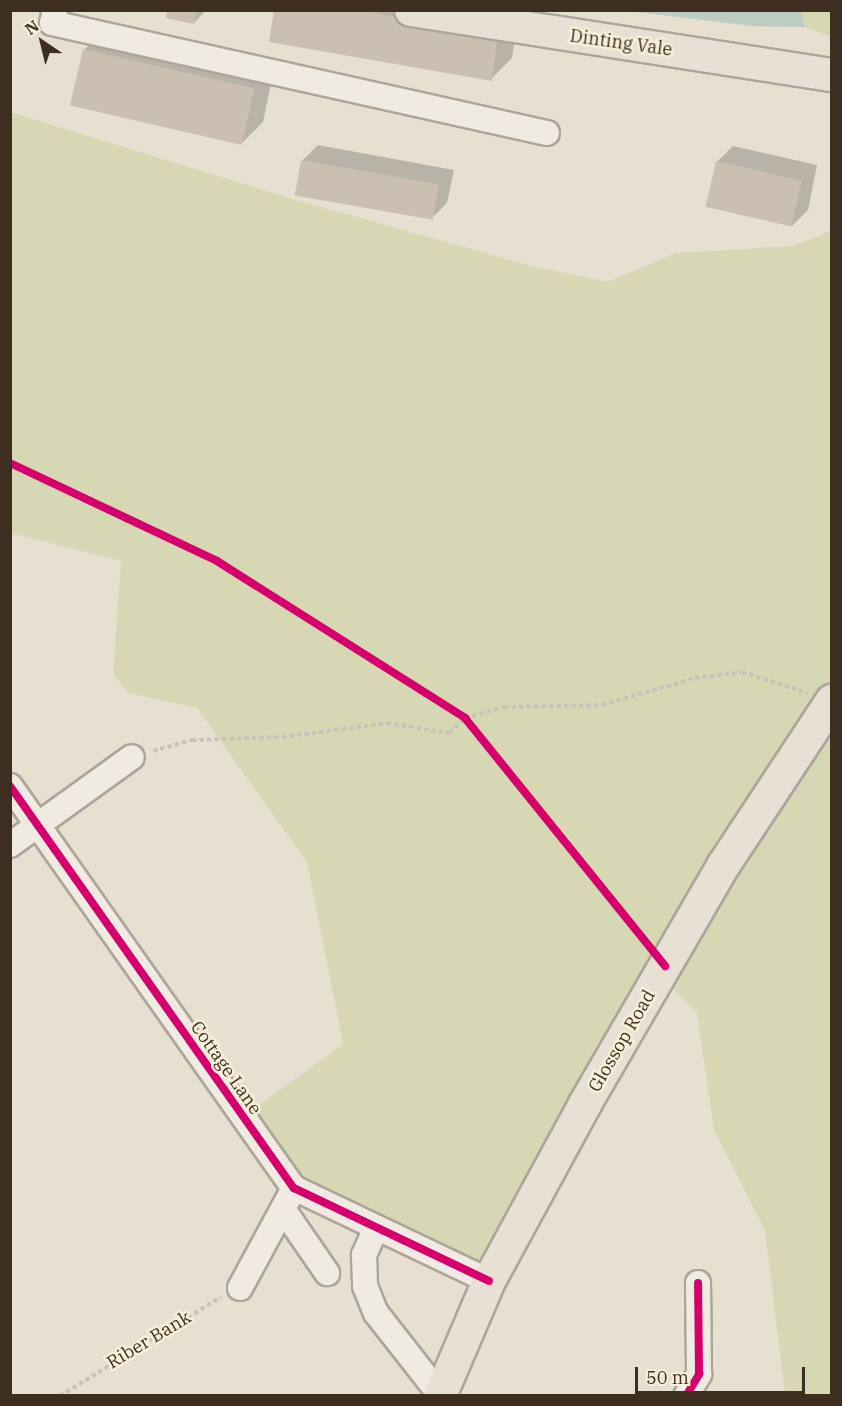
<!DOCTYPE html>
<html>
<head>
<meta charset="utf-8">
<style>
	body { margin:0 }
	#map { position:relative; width:842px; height:1406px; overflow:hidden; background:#e7e0d1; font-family:"IBM Plex Serif",serif }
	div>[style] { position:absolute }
	.green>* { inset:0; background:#d6d7b3 }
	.water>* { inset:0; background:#bcccc2 }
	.shadow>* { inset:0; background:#0003 }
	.building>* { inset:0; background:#cbbfb2; transform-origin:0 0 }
	.path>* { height:4px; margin-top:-2px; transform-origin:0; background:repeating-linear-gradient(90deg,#c8c2b9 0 4.5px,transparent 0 7.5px) }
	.roads { filter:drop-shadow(2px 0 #ada599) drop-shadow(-2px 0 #ada599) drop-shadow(0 2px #ada599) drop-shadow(0 -2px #ada599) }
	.minor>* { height:24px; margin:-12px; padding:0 12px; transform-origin:12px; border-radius:12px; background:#efebe3 }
	.major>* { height:32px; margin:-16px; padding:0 16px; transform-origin:16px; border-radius:16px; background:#e6e1d4 }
	.cycleway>* { height:8px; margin:-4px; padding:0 4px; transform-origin:4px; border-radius:4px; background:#d6006c }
	span { translate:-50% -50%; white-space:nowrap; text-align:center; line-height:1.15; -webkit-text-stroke:5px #f7eed8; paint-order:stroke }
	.street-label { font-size:18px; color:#3d2e20 }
	.frame { position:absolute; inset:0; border:12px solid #3d2e20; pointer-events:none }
	.north { position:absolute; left:12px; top:12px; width:60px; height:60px; -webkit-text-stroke:4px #f7eed8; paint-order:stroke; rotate:325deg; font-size:16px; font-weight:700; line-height:24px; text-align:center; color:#3d2e20 }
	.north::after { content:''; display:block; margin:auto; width:21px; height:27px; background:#3d2e20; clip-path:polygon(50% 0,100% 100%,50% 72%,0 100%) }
	.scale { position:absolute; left:635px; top:1367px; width:170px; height:27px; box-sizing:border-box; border:3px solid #3d2e20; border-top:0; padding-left:8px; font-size:18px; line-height:21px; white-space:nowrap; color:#3d2e20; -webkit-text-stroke:4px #f7eed8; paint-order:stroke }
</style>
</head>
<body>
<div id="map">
	<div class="green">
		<div style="clip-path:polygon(801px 11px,831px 11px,831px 37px,805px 27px)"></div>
		<div style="clip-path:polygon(10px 112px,296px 200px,532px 266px,608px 282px,676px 253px,793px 246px,831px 231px,831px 1395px,785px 1395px,765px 1230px,714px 1130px,697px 1013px,668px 983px,486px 1274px,296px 1181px,248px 1113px,343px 1044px,307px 862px,197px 708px,128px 693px,113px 674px,121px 561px,11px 533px)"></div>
	</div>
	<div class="water">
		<div style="clip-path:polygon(629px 11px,801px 11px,805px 27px,752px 26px)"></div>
	</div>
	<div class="shadow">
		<div style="clip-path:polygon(168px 10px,206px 10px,194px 23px)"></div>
		<div style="clip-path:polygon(275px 10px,493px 10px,518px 15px,512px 58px,491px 79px)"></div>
		<div style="clip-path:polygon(105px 29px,274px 69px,263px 122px,242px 143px,84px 50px)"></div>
		<div style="clip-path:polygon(318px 145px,454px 170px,447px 203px,431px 219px,302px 161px)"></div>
		<div style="clip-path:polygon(733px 146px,817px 165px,808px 210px,792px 226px,717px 162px)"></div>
	</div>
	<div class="building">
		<div style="clip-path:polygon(167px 10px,197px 10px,194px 24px,166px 18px)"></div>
		<div style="clip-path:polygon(274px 10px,358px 10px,498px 35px,492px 81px,269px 42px)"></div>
		<div style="left:83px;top:49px;width:176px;height:58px;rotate:13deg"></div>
		<div style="left:301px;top:160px;width:140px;height:36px;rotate:10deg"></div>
		<div style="left:716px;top:161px;width:88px;height:47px;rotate:13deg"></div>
	</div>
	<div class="path">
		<div style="left:153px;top:751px;width:41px;rotate:-15.8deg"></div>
		<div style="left:192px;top:740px;width:90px;rotate:-1.9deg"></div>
		<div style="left:282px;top:737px;width:106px;rotate:-7.6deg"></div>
		<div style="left:387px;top:723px;width:63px;rotate:9.2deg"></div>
		<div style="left:449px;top:733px;width:22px;rotate:-43deg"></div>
		<div style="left:465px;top:718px;width:41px;rotate:-15.8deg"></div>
		<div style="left:504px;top:707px;width:98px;rotate:-1.2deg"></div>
		<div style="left:602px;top:705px;width:97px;rotate:-16.2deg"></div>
		<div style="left:695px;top:678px;width:47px;rotate:-7.3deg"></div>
		<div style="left:742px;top:672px;width:69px;rotate:17.7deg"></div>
		<div style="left:60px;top:1396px;width:189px;rotate:-31.6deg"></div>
	</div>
	<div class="roads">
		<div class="minor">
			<div style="left:55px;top:10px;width:13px;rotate:103deg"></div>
			<div style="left:52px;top:23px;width:507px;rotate:12.53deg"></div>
			<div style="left:10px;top:786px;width:492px;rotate:54.8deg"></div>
			<div style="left:294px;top:1188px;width:216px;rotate:25.5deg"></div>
			<div style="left:10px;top:845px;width:150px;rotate:-35.8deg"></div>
			<div style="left:283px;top:1209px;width:78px;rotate:55.5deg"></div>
			<div style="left:376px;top:1228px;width:30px;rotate:114deg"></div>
			<div style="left:364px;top:1255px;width:31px;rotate:88deg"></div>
			<div style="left:365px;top:1286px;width:29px;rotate:68deg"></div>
			<div style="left:376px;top:1313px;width:105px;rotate:51.9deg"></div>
			<div style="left:240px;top:1288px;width:114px;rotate:-61.6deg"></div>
			<div style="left:686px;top:1396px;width:26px;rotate:-59deg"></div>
			<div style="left:699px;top:1374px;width:91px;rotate:-90.6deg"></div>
		</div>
		<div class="major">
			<div style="left:411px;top:10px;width:426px;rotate:8.8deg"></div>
			<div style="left:440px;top:1396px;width:125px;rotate:-66.9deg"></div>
			<div style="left:489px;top:1281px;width:201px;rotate:-61.5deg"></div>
			<div style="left:585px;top:1104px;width:275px;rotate:-59.9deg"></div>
			<div style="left:723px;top:866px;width:198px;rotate:-56.6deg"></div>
		</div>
	</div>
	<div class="cycleway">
		<div style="left:10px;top:463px;width:229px;rotate:25.3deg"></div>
		<div style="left:217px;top:561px;width:294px;rotate:32.3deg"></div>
		<div style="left:465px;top:718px;width:319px;rotate:51.1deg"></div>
		<div style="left:10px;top:786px;width:492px;rotate:54.8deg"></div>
		<div style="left:294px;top:1188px;width:216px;rotate:25.5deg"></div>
		<div style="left:686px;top:1396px;width:26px;rotate:-59deg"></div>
		<div style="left:699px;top:1374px;width:91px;rotate:-90.6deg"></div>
	</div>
	<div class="street-label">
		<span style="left:621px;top:43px;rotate:8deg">Dinting Vale</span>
		<span style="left:622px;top:1041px;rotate:-60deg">Glossop Road</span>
		<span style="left:226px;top:1068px;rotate:55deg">Cottage Lane</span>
		<span style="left:149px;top:1340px;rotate:-31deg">Riber Bank</span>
	</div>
	<div class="frame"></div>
	<div class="north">N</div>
	<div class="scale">50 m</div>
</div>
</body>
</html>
